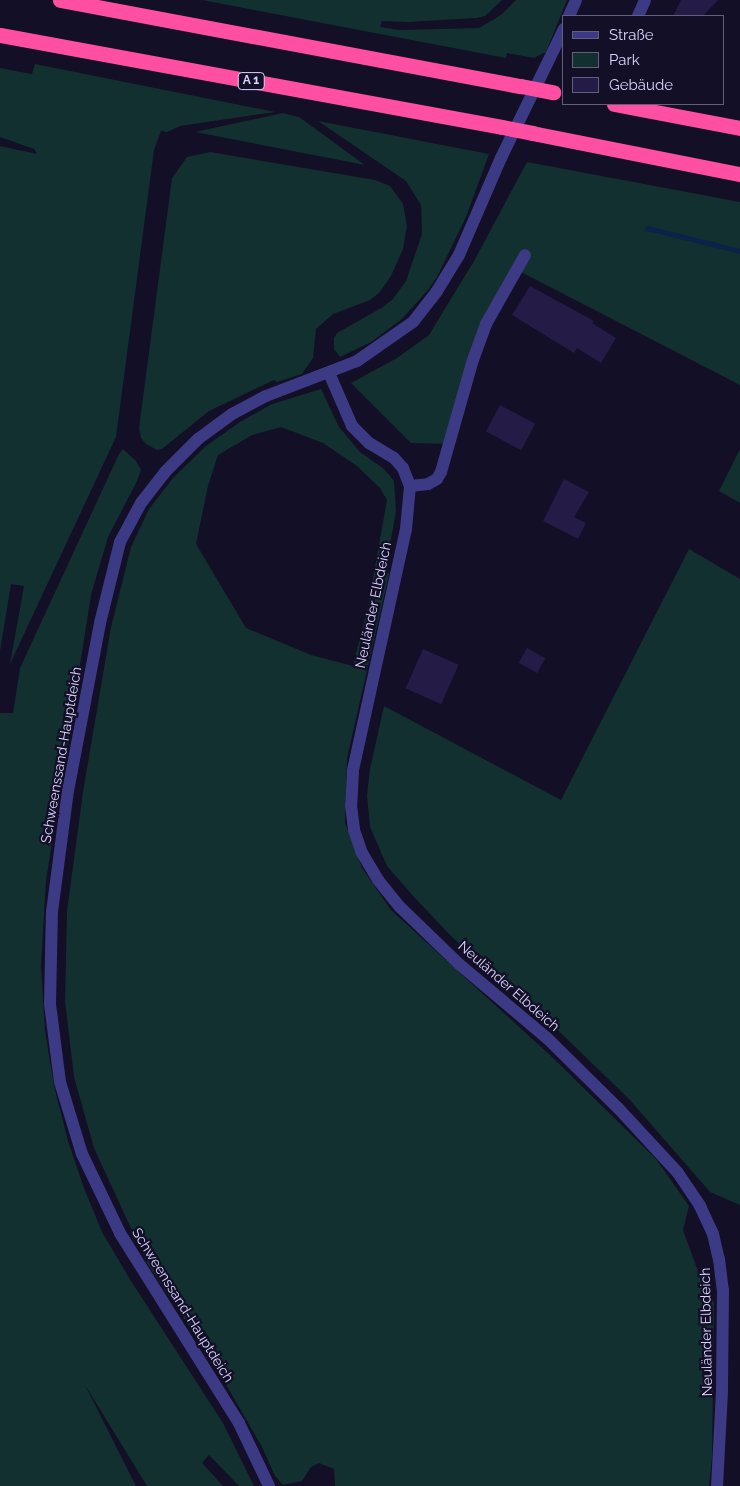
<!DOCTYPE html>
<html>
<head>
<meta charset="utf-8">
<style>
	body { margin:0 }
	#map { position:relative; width:740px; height:1486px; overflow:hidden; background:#130f26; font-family:Raleway,sans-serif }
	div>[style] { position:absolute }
	.green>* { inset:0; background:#12302f }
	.stream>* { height:5px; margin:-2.5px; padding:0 2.5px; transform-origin:2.5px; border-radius:2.5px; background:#0c2248 }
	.building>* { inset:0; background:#241b47; transform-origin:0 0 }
	.minor>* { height:12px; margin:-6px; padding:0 6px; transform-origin:6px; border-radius:6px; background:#3d3a85 }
	.highway>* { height:15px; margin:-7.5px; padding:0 7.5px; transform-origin:7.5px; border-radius:7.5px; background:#ff4fa3 }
	.highway-bridge>* { height:15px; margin:-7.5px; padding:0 7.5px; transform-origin:7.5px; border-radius:7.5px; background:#ff4fa3 }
	span { translate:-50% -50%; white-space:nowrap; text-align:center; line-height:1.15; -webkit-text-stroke:4.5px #130f26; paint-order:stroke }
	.shield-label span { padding:1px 4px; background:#130f26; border:1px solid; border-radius:4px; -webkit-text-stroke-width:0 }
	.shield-label { font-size:12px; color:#d9d4ff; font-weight:700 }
	.street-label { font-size:14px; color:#d9d4ff }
	.legend { position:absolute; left:562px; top:15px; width:162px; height:90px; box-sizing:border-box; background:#130f26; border:1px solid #625e7d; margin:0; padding:6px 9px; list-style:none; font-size:15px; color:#d9d4ff }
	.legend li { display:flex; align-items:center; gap:10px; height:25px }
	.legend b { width:25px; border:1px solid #625e7d }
</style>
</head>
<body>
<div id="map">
	<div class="green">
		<div style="clip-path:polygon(202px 0,502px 0,485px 16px,476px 18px,408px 22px,382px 21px,380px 27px,400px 30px,479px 28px,501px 15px,516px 0,567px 0,546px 52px,534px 58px,507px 53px,506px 58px)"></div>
		<div style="clip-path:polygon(35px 64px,275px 112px,180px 126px,167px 132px,161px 131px,154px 150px,116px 437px,10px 664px,24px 586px,11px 584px,0 651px,0 146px,37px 154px,34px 149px,0 137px,0 68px,32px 74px)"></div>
		<div style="clip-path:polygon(283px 113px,299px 117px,365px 165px,195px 132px)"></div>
		<div style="clip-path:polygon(318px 121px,489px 154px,466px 217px,437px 277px,428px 290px,402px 319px,371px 342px,340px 357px,334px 349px,334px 338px,337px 333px,383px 307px,393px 299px,406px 281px,422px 234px,421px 205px,406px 181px)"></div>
		<div style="clip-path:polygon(210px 152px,375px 180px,390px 186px,403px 204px,407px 226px,403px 249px,391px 276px,379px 293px,370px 300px,333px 314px,316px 329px,313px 358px,302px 374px,277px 382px,274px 380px,209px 411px,162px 449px,157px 450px,146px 444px,141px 438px,139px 428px,172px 178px,187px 157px)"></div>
		<div style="clip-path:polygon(527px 162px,740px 202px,740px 385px,519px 271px,473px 360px,451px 444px,411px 443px,351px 383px,397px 358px,429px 335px,474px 261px)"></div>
		<div style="clip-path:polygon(evenodd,321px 389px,339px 427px,360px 452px,384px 469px,394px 481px,396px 512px,385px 571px,389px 574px,347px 758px,345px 823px,362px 868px,391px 910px,552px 1057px,656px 1159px,689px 1206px,683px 1230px,707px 1296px,714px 1302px,712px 1457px,709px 1486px,335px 1486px,334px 1469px,319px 1463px,311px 1467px,302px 1481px,283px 1485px,275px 1476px,262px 1447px,217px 1369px,147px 1263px,94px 1148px,74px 1077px,65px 1001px,67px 911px,83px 792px,111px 627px,131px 547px,149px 509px,173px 478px,206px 446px,240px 422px,272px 404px,321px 389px,281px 427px,323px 443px,357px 466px,380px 488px,387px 500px,368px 606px,353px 666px,311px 655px,246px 628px,196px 544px,208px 486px,218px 455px,252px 435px,281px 427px)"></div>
		<div style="clip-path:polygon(123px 449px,136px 461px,141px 470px,137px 481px,108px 537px,91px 595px,46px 881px,41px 966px,45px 1030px,54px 1086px,68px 1141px,84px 1188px,102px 1232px,131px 1281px,223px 1423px,254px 1486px,239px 1486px,209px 1455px,202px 1463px,223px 1486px,147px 1486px,85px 1385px,136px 1486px,0 1486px,0 713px,13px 713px,20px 668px,119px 454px)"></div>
		<div style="clip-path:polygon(740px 449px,740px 503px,719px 491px)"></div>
		<div style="clip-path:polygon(689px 549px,740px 579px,740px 1205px,710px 1192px,629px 1099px,537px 1010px,452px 937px,414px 897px,387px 866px,370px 827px,367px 795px,370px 769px,384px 706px,561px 800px)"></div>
	</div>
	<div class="stream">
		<div style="left:647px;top:228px;width:96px;rotate:13.9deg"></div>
	</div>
	<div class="building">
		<div style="clip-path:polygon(681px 0,718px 0,703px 16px,673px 16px)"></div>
		<div style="clip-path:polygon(530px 286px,594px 321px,592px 323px,616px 338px,601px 363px,577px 348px,574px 353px,512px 315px)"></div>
		<div style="left:500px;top:405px;width:40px;height:30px;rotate:28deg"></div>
		<div style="clip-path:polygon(564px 479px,589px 492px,574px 517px,586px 523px,578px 539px,543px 521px)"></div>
		<div style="left:527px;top:648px;width:21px;height:17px;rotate:29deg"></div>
		<div style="left:423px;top:649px;width:39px;height:43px;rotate:24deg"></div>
	</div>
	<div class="minor">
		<div style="left:569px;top:16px;width:17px;rotate:-66deg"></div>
		<div style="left:638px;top:16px;width:17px;rotate:-66deg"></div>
		<div style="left:329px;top:373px;width:58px;rotate:66.5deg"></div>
		<div style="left:352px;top:426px;width:24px;rotate:45deg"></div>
		<div style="left:369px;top:443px;width:29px;rotate:31deg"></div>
		<div style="left:394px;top:458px;width:13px;rotate:48deg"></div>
		<div style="left:403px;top:468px;width:19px;rotate:69deg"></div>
		<div style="left:410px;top:486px;width:43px;rotate:95.3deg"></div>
		<div style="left:406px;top:529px;width:248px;rotate:102.4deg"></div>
		<div style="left:353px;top:771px;width:34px;rotate:93deg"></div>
		<div style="left:351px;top:805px;width:25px;rotate:83deg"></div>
		<div style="left:354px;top:830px;width:24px;rotate:71deg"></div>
		<div style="left:362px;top:853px;width:31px;rotate:59deg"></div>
		<div style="left:378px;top:880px;width:35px;rotate:51deg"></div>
		<div style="left:400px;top:907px;width:82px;rotate:44deg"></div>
		<div style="left:459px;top:964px;width:115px;rotate:40.1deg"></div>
		<div style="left:547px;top:1038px;width:101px;rotate:44.6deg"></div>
		<div style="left:619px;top:1109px;width:87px;rotate:47.3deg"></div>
		<div style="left:678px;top:1173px;width:40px;rotate:56deg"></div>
		<div style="left:700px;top:1206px;width:31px;rotate:65deg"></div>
		<div style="left:713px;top:1234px;width:26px;rotate:77deg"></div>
		<div style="left:719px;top:1259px;width:31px;rotate:83deg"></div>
		<div style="left:723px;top:1290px;width:101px;rotate:90.6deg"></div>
		<div style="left:722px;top:1391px;width:95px;rotate:93deg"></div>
		<div style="left:410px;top:486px;width:18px;rotate:-6deg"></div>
		<div style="left:428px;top:484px;width:10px;rotate:-29deg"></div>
		<div style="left:437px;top:479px;width:8px;rotate:-60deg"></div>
		<div style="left:441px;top:472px;width:116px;rotate:-74.1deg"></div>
		<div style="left:473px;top:360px;width:38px;rotate:-70deg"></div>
		<div style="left:486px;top:324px;width:79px;rotate:-60.5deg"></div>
		<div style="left:269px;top:1486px;width:70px;rotate:-115.5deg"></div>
		<div style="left:239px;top:1423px;width:224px;rotate:-122.1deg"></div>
		<div style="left:120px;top:1233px;width:88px;rotate:-115.7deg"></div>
		<div style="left:82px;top:1154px;width:75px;rotate:-107deg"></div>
		<div style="left:60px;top:1082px;width:79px;rotate:-97.3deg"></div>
		<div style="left:50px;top:1004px;width:92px;rotate:-88.8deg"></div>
		<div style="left:52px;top:912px;width:122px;rotate:-82.5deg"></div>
		<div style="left:68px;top:791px;width:171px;rotate:-79.2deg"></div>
		<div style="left:100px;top:623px;width:83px;rotate:-76.1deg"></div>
		<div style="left:120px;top:542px;width:44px;rotate:-61.7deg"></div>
		<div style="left:141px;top:503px;width:39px;rotate:-52deg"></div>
		<div style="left:165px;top:472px;width:47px;rotate:-45deg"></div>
		<div style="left:198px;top:439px;width:42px;rotate:-36.3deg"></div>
		<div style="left:232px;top:414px;width:38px;rotate:-28deg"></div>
		<div style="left:266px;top:396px;width:97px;rotate:-21deg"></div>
		<div style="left:357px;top:361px;width:68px;rotate:-34.9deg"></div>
		<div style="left:413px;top:322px;width:39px;rotate:-52deg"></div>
		<div style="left:437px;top:291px;width:42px;rotate:-58.6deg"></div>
		<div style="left:459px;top:255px;width:106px;rotate:-66.6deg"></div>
		<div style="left:501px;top:158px;width:144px;rotate:-64deg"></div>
	</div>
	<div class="highway">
		<div style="left:60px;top:0;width:469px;rotate:10.6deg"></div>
		<div style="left:0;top:35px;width:510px;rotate:10.39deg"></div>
		<div style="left:614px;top:104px;width:128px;rotate:10.8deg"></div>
		<div style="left:532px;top:133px;width:212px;rotate:11.2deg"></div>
	</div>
	<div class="highway-bridge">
		<div style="left:521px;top:86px;width:33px;rotate:11deg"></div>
		<div style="left:502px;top:127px;width:31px;rotate:11deg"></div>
	</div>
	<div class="shield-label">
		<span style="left:251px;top:81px">A 1</span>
	</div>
	<div class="street-label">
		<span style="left:373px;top:605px;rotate:-78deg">Neuländer Elbdeich</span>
		<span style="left:61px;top:755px;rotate:-80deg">Schweenssand-Hauptdeich</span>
		<span style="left:509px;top:986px;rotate:41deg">Neuländer Elbdeich</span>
		<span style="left:183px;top:1305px;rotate:58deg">Schweenssand-Hauptdeich</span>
		<span style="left:706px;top:1332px;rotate:-91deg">Neuländer Elbdeich</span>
	</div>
	<ul class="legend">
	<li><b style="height:6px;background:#3d3a85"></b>Straße</li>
	<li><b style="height:14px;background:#12302f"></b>Park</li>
	<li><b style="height:14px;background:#241b47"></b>Gebäude</li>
	</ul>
</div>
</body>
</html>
